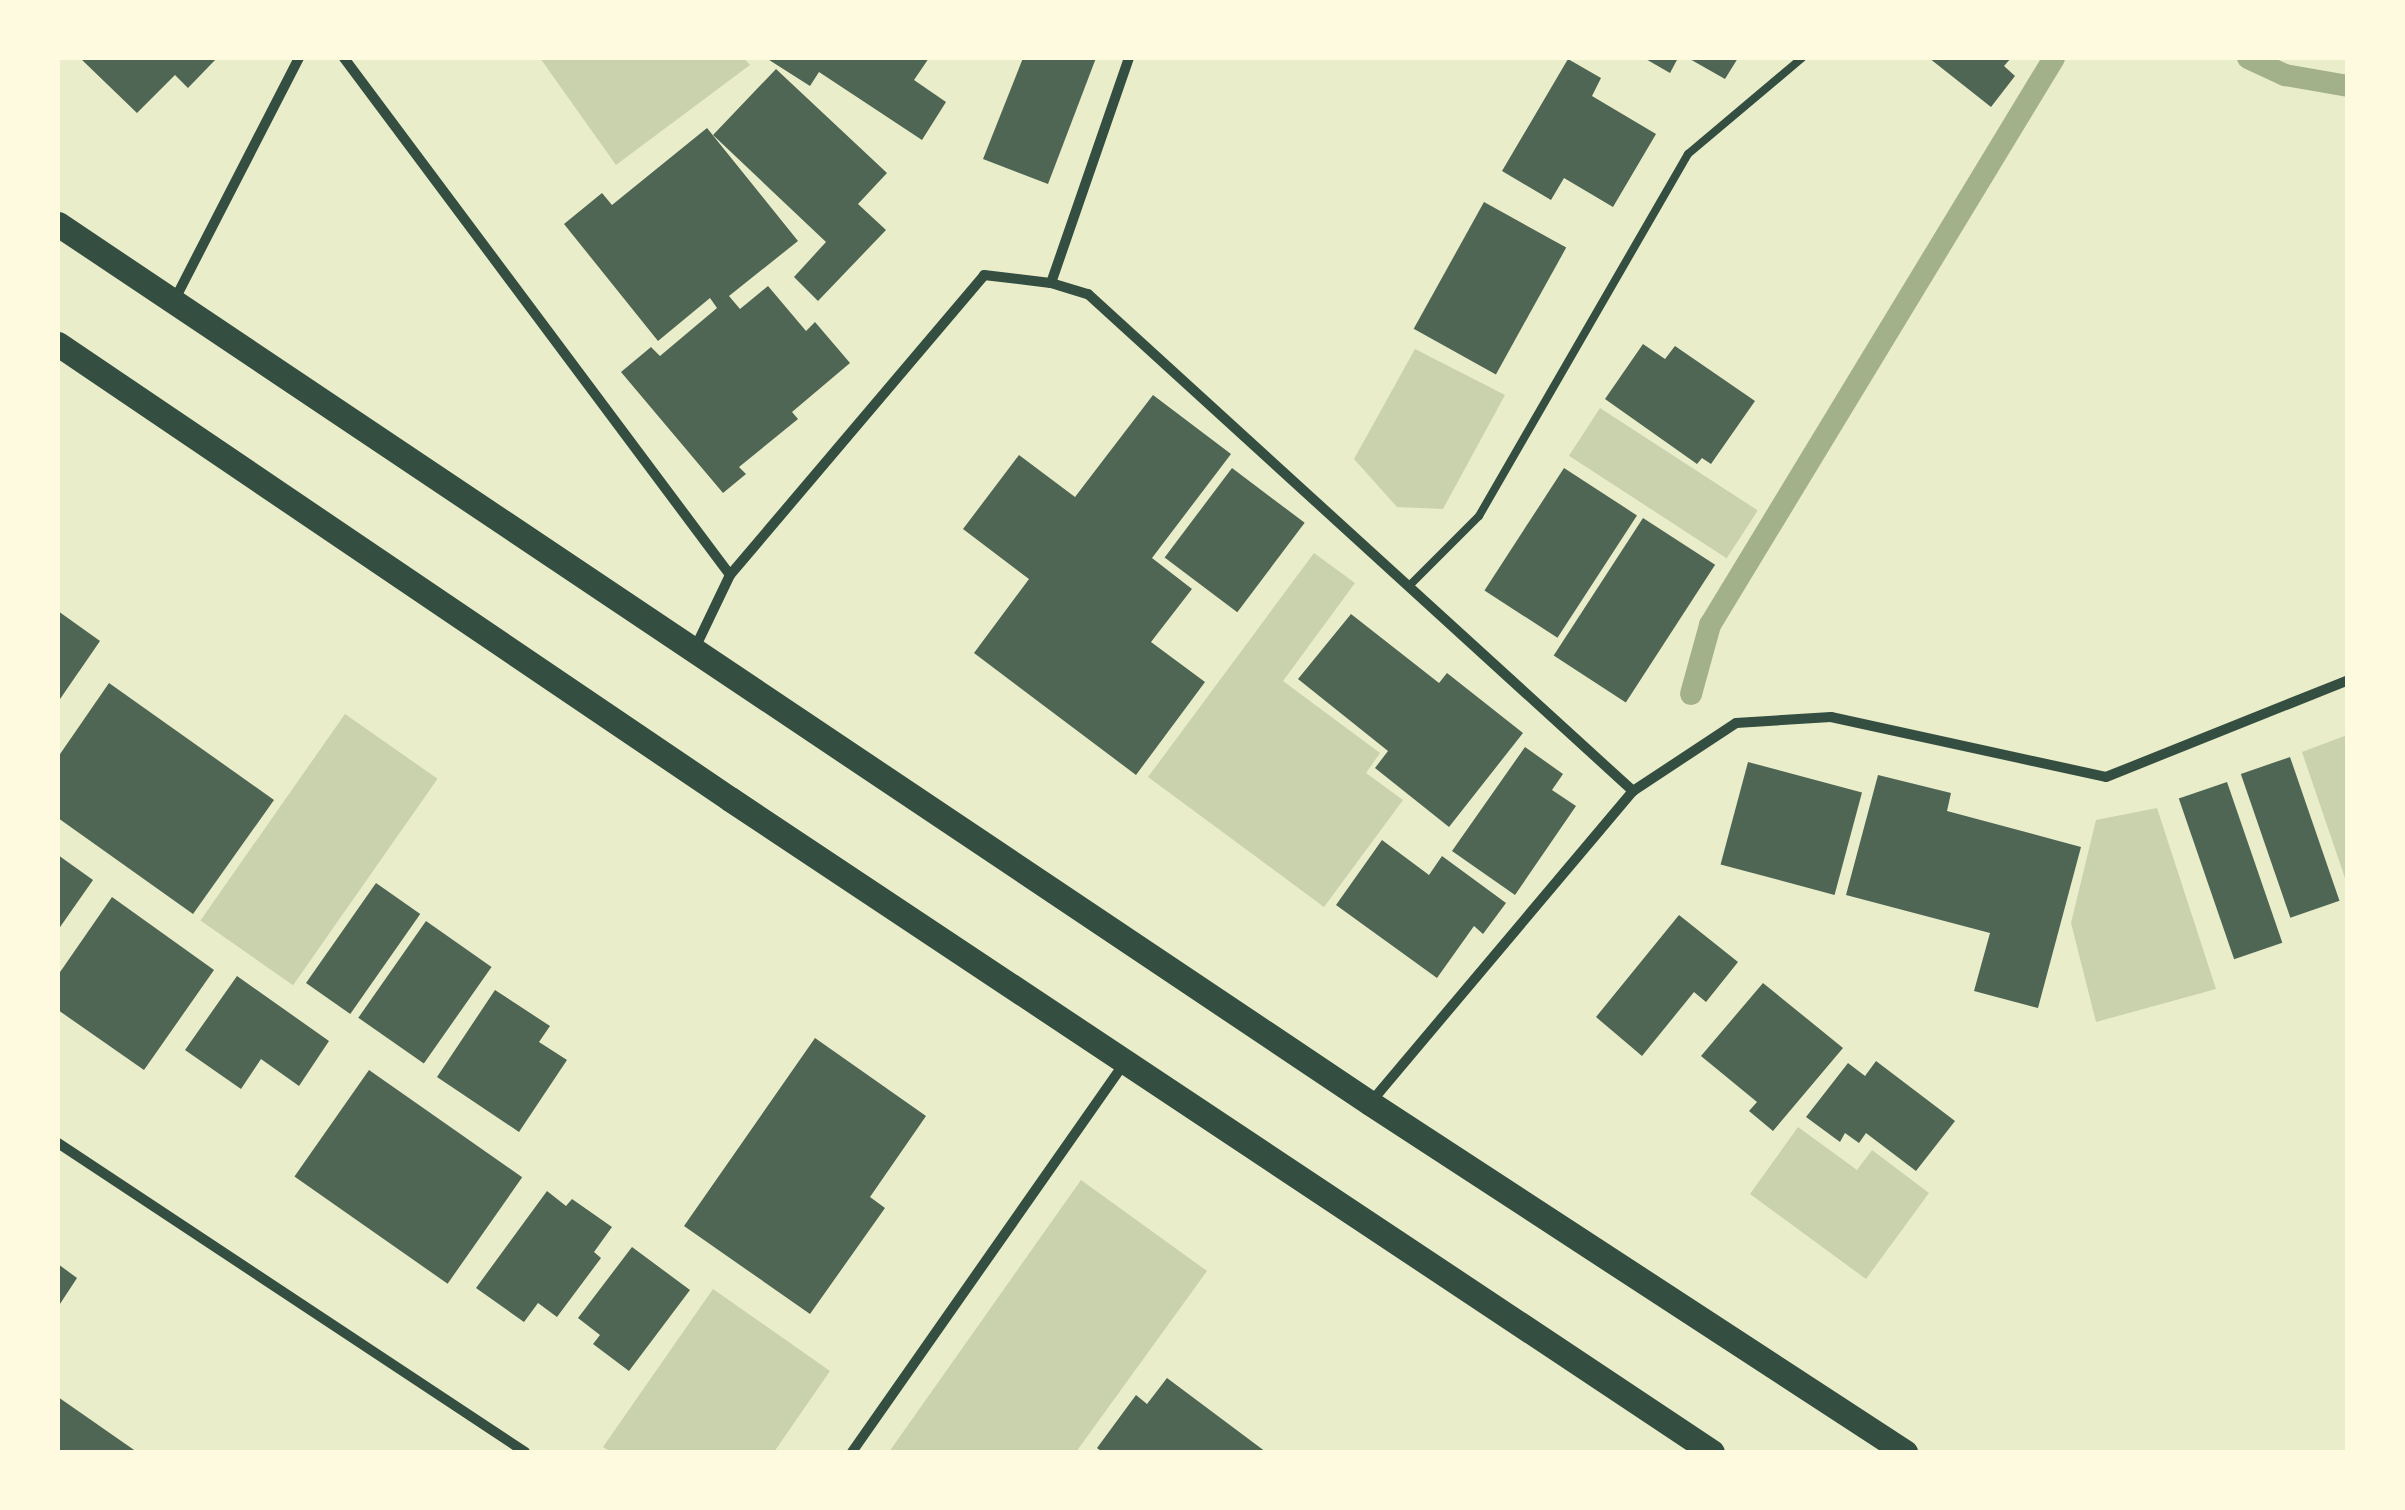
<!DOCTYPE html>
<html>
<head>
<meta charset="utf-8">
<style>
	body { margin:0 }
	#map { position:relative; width:2405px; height:1510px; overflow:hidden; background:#e9edc9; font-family:Rubik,sans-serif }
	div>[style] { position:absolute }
	.green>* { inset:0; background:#cad2ad; transform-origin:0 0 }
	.stream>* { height:22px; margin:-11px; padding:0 11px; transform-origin:11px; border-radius:11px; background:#a3b18a }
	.building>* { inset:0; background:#4f6655; transform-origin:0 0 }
	.service>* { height:8px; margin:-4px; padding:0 4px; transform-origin:4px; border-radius:4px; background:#344e41 }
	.minor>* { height:10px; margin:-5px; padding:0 5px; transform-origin:5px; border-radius:5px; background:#344e41 }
	.primary>* { height:25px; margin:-12.5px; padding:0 12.5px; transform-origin:12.5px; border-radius:12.5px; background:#344e41 }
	span { translate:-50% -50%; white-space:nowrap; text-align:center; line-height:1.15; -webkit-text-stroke:10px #fefae0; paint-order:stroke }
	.frame { position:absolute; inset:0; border:60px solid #fefae0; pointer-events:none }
</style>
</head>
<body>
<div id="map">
	<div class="green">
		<div style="clip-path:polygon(540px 58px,744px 58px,750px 65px,616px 165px)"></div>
		<div style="clip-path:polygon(1415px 349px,1505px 395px,1443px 509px,1397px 507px,1354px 459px)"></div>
		<div style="left:1600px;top:408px;width:188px;height:57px;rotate:33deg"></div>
		<div style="clip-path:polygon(1314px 553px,1355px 583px,1283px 681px,1380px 753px,1366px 773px,1403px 800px,1324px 907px,1148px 777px)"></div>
		<div style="left:345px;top:714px;width:113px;height:252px;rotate:35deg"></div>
		<div style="clip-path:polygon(2347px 735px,2348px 735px,2347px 884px,2302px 752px)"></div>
		<div style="clip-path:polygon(2157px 808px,2216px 989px,2096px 1022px,2071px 923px,2096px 820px)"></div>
		<div style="clip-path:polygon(1798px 1127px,1857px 1170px,1872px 1150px,1929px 1193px,1866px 1279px,1750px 1194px)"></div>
		<div style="clip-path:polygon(1081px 1180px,1207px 1271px,1076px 1452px,889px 1452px)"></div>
		<div style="clip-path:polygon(713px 1289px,830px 1371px,774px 1452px,611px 1452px,603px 1447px)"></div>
	</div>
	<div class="stream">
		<div style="left:2248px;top:58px;width:41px;rotate:24.7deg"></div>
		<div style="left:2285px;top:75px;width:64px;rotate:9.9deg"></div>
		<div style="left:1691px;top:694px;width:72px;rotate:-74.6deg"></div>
		<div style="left:1710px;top:625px;width:663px;rotate:-58.75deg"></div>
	</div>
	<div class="building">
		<div style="clip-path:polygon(80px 58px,217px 58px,188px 88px,175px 75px,137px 113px)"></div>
		<div style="clip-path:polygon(766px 58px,929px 58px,914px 80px,946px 102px,922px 140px,819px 72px,810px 86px)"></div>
		<div style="clip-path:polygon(1023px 58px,1096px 58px,1048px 184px,983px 159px)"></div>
		<div style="clip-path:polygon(1644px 58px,1678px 58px,1670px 73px)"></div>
		<div style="clip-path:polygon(1688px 58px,1738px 58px,1725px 79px)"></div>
		<div style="clip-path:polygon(1929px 58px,2011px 58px,2004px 66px,2015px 76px,1991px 107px)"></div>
		<div style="clip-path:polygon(1568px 59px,1601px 78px,1592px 96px,1656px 134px,1613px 207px,1564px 178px,1551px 200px,1502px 171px)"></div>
		<div style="clip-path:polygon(776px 69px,887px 173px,858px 204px,886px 230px,818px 301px,794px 277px,826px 242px,713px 135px)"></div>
		<div style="clip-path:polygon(707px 128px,798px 241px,729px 296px,740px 309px,768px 286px,806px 331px,815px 322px,850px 363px,792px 412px,798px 419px,739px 467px,746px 474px,723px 493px,621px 372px,651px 347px,660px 356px,717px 308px,710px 298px,658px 341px,564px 224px,602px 193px,612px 205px)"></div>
		<div style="left:1484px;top:202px;width:94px;height:145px;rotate:29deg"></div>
		<div style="clip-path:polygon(1643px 344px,1665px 359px,1675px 346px,1755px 401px,1711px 464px,1702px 458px,1697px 464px,1605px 399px)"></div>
		<div style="clip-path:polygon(1153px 395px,1231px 454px,1152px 558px,1192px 589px,1151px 642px,1205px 682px,1136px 775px,974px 653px,1029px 579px,963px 529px,1019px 455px,1075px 497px)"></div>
		<div style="left:1232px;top:468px;width:91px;height:112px;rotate:37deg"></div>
		<div style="left:1564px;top:468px;width:87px;height:146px;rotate:33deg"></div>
		<div style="left:1643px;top:518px;width:86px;height:164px;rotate:33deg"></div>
		<div style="clip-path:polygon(58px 611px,100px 641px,58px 702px)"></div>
		<div style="clip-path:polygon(1351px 614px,1439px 683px,1447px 673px,1523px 733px,1449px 827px,1375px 768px,1388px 751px,1298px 679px)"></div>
		<div style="clip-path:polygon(109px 683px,274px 800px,193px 914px,58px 818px,58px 757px)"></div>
		<div style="clip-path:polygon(1525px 747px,1563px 774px,1552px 790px,1576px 806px,1515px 895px,1452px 851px)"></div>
		<div style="left:2290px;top:757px;width:152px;height:52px;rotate:71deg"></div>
		<div style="left:1748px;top:762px;width:118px;height:106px;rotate:15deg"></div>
		<div style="clip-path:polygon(1878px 775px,1951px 793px,1947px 811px,2081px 847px,2038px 1008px,1974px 991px,1990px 933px,1846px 895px)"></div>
		<div style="left:2227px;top:782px;width:170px;height:51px;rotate:71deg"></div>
		<div style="clip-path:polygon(1382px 840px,1429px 875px,1442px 856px,1506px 903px,1483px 934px,1474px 926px,1437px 978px,1336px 905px)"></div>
		<div style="clip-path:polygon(58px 855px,93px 880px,58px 930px)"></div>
		<div style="left:376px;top:883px;width:54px;height:122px;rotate:35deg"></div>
		<div style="clip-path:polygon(112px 897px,214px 970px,144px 1070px,58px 1010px,58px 975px)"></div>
		<div style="clip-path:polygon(1679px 915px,1738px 962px,1706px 1002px,1694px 992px,1642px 1056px,1596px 1017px)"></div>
		<div style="left:426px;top:921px;width:80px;height:118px;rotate:35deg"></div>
		<div style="clip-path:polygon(237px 976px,329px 1041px,299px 1086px,261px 1059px,241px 1089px,185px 1050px)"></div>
		<div style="clip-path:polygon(1763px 983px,1843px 1048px,1773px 1131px,1749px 1111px,1757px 1102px,1701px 1056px)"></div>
		<div style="clip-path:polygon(495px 990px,550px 1026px,539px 1042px,567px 1060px,519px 1132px,437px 1077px)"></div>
		<div style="clip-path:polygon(815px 1038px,926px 1116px,870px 1197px,885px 1208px,810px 1314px,684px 1226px)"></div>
		<div style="clip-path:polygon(1876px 1061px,1955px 1121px,1916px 1171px,1866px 1133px,1859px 1143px,1845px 1133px,1840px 1142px,1806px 1117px,1848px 1063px,1865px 1076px)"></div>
		<div style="left:369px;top:1070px;width:187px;height:130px;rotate:35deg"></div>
		<div style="clip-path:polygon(547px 1191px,566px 1206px,572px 1199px,612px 1227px,594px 1252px,601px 1258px,557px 1317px,538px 1303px,524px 1322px,476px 1288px)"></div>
		<div style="clip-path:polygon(632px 1247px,690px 1290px,629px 1371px,593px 1344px,600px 1335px,578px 1318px)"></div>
		<div style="clip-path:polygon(58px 1264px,77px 1278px,58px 1307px)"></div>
		<div style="clip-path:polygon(1167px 1378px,1266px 1452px,1102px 1452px,1097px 1448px,1136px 1395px,1147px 1404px)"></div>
		<div style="clip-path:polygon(58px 1397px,137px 1452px,58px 1452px)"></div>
	</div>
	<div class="service">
		<div style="left:1409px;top:586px;width:99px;rotate:-45deg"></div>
		<div style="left:1479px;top:516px;width:418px;rotate:-60deg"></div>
		<div style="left:1688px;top:154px;width:149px;rotate:-40.1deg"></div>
	</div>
	<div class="minor">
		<div style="left:344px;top:58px;width:645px;rotate:53.25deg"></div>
		<div style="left:730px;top:575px;width:83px;rotate:115.6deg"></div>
		<div style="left:1051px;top:283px;width:238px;rotate:-70.9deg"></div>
		<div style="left:174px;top:301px;width:273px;rotate:-62.8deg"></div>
		<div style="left:730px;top:575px;width:393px;rotate:-49.7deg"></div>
		<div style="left:984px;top:275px;width:67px;rotate:6.8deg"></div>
		<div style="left:1051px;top:283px;width:39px;rotate:17deg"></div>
		<div style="left:1088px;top:294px;width:738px;rotate:42.36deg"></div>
		<div style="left:1371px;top:1102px;width:407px;rotate:-49.9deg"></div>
		<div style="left:1633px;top:791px;width:123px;rotate:-33.4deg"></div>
		<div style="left:1736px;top:723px;width:95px;rotate:-3.6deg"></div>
		<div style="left:1831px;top:717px;width:281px;rotate:12.3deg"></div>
		<div style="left:2106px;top:777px;width:261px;rotate:-21.8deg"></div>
		<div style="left:58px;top:1143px;width:560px;rotate:33.49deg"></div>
		<div style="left:852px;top:1452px;width:475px;rotate:-55deg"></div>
	</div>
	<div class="primary">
		<div style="left:58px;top:224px;width:1579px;rotate:33.82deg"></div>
		<div style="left:1370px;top:1103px;width:639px;rotate:33.12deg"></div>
		<div style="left:58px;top:344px;width:812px;rotate:34.1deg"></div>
		<div style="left:730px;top:799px;width:1179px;rotate:33.62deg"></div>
	</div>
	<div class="frame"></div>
</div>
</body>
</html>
